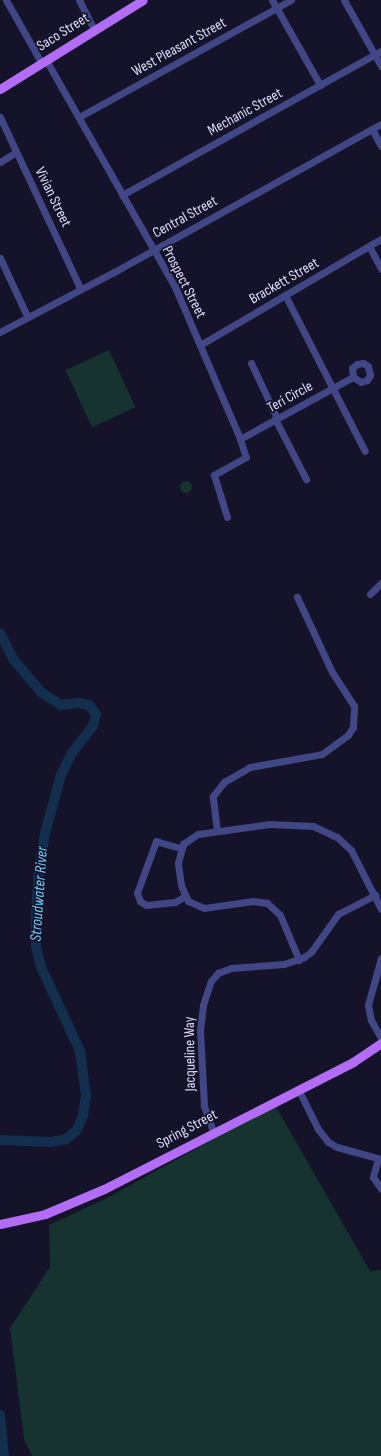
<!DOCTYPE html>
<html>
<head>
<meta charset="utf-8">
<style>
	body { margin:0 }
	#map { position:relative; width:381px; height:1456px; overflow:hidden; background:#141329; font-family:"Sofia Sans Condensed",sans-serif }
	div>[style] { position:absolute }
	.green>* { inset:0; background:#16332f; transform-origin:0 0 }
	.round { border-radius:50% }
	.river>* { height:10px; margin:-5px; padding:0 5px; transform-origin:5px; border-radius:5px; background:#132f4d }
	.minor>* { height:7px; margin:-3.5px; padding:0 3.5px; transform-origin:3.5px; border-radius:3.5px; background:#414685 }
	.major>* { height:9px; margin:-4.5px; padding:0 4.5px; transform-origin:4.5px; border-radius:4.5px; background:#b36cf5 }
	span { translate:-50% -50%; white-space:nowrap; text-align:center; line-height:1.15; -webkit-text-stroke:3.5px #141329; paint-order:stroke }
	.street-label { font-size:15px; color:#ddddfd }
	.water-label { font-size:16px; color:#72c7f6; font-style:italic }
</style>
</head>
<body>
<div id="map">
	<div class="green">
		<div style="left:109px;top:350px;width:63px;height:48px;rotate:65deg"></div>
		<div class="round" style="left:180px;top:481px;width:12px;height:12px"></div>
		<div style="clip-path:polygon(275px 1105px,370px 1271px,381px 1270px,381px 1456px,32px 1456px,24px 1439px,10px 1328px,50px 1267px,49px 1225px,107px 1198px)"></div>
	</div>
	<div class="river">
		<div style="left:0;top:633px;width:29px;rotate:63deg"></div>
		<div style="left:13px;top:659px;width:45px;rotate:49.5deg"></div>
		<div style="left:42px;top:693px;width:22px;rotate:32deg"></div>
		<div style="left:61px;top:705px;width:17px;rotate:-7deg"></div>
		<div style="left:78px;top:703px;width:11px;rotate:10deg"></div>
		<div style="left:89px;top:705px;width:11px;rotate:52deg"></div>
		<div style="left:96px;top:714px;width:12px;rotate:104deg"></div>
		<div style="left:93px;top:726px;width:34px;rotate:128deg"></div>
		<div style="left:72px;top:753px;width:25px;rotate:117deg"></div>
		<div style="left:61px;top:775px;width:60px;rotate:105.4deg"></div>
		<div style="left:45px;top:833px;width:36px;rotate:99deg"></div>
		<div style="left:39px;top:869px;width:42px;rotate:94.1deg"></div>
		<div style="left:36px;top:911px;width:36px;rotate:90deg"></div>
		<div style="left:36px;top:947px;width:21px;rotate:76deg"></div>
		<div style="left:41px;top:967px;width:93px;rotate:65.1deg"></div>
		<div style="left:80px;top:1051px;width:45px;rotate:82.4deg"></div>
		<div style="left:86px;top:1096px;width:20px;rotate:99deg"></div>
		<div style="left:83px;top:1116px;width:17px;rotate:115deg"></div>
		<div style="left:76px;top:1131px;width:13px;rotate:141deg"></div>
		<div style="left:66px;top:1139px;width:16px;rotate:169deg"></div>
		<div style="left:50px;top:1142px;width:50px;rotate:-177.7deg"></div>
		<div style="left:0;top:1415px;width:41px;rotate:84.4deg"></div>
	</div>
	<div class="minor">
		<div style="left:6px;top:0;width:71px;rotate:60.6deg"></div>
		<div style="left:79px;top:0;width:33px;rotate:63deg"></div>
		<div style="left:272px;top:0;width:98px;rotate:60.5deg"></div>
		<div style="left:344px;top:0;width:76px;rotate:60.7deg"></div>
		<div style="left:46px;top:60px;width:261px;rotate:60.4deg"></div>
		<div style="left:175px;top:287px;width:165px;rotate:66.8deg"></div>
		<div style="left:240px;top:439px;width:19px;rotate:72deg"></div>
		<div style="left:246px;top:457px;width:37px;rotate:151deg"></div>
		<div style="left:214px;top:475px;width:44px;rotate:72.8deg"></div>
		<div style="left:0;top:117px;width:189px;rotate:64.9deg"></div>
		<div style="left:79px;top:117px;width:242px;rotate:-28.9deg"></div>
		<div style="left:372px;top:129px;width:19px;rotate:62deg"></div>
		<div style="left:0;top:162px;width:19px;rotate:-32deg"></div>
		<div style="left:122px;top:195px;width:296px;rotate:-29.1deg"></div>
		<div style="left:369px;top:246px;width:26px;rotate:62deg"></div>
		<div style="left:0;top:258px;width:64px;rotate:65deg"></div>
		<div style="left:285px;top:295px;width:175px;rotate:62.9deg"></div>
		<div style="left:0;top:332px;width:129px;rotate:-27.8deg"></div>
		<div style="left:114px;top:272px;width:305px;rotate:-29deg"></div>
		<div style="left:200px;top:345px;width:210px;rotate:-30.4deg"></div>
		<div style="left:251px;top:363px;width:61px;rotate:64.7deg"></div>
		<div style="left:275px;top:419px;width:68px;rotate:62.7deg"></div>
		<div style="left:240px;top:439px;width:129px;rotate:-28.8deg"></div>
		<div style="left:353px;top:377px;width:9px;rotate:32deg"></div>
		<div style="left:361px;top:382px;width:6px;rotate:-18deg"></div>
		<div style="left:367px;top:380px;width:6px;rotate:-59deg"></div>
		<div style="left:370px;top:375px;width:9px;rotate:-103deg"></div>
		<div style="left:368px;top:366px;width:6px;rotate:-149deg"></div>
		<div style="left:363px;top:363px;width:6px;rotate:171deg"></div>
		<div style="left:357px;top:364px;width:6px;rotate:141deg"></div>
		<div style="left:352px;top:368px;width:9px;rotate:84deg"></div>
		<div style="left:370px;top:594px;width:16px;rotate:-45deg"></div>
		<div style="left:217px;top:831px;width:35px;rotate:-97deg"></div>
		<div style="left:213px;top:796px;width:18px;rotate:-52deg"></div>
		<div style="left:224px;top:782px;width:30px;rotate:-30deg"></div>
		<div style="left:250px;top:767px;width:73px;rotate:-10.2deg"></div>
		<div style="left:322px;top:754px;width:32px;rotate:-36deg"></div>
		<div style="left:348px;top:735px;width:9px;rotate:-58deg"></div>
		<div style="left:353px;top:727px;width:21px;rotate:-87deg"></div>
		<div style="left:354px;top:706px;width:40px;rotate:-122.9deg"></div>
		<div style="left:332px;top:672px;width:83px;rotate:-115deg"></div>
		<div style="left:180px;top:848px;width:25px;rotate:-164deg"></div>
		<div style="left:156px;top:841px;width:55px;rotate:110.1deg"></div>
		<div style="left:137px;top:893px;width:9px;rotate:69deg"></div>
		<div style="left:140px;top:901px;width:7px;rotate:34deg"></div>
		<div style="left:146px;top:905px;width:29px;rotate:-6deg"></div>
		<div style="left:175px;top:902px;width:12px;rotate:-31deg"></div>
		<div style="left:381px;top:958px;width:49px;rotate:105.5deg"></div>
		<div style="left:368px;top:1005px;width:15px;rotate:79deg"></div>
		<div style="left:371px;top:1020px;width:21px;rotate:61deg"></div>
		<div style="left:299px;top:960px;width:49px;rotate:-112.9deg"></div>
		<div style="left:280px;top:915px;width:18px;rotate:-137deg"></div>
		<div style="left:267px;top:903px;width:14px;rotate:-172deg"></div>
		<div style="left:253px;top:901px;width:49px;rotate:171.9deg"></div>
		<div style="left:204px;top:908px;width:17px;rotate:-156deg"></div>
		<div style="left:188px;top:901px;width:17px;rotate:-114deg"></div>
		<div style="left:181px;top:885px;width:22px;rotate:-98deg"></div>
		<div style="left:178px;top:863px;width:20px;rotate:-75deg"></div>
		<div style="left:183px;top:844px;width:18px;rotate:-34deg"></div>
		<div style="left:198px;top:834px;width:73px;rotate:-7.9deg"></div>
		<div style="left:270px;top:824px;width:43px;rotate:2.7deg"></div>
		<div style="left:313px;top:826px;width:26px;rotate:25deg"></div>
		<div style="left:337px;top:837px;width:19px;rotate:43deg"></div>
		<div style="left:351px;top:850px;width:66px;rotate:63deg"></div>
		<div style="left:298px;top:1089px;width:45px;rotate:63.4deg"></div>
		<div style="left:318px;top:1129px;width:16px;rotate:52deg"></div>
		<div style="left:328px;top:1142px;width:10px;rotate:29deg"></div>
		<div style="left:337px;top:1147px;width:46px;rotate:15.3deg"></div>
		<div style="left:213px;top:1131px;width:27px;rotate:-110deg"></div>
		<div style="left:204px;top:1106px;width:76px;rotate:-93deg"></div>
		<div style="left:200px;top:1030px;width:25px;rotate:-83deg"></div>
		<div style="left:203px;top:1005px;width:25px;rotate:-72deg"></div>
		<div style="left:211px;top:981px;width:11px;rotate:-49deg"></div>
		<div style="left:218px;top:973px;width:14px;rotate:-21deg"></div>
		<div style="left:231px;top:968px;width:53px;rotate:-4.3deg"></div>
		<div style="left:284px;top:964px;width:21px;rotate:-19deg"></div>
		<div style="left:304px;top:957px;width:9px;rotate:-36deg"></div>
		<div style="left:311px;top:952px;width:47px;rotate:-54.6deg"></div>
		<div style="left:338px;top:914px;width:42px;rotate:-27.2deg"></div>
		<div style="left:378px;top:1159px;width:19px;rotate:106deg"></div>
		<div style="left:373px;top:1177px;width:14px;rotate:56deg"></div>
	</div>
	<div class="major">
		<div style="left:0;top:89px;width:168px;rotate:-31.9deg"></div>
		<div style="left:0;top:1224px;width:46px;rotate:-12.5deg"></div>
		<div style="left:45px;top:1214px;width:64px;rotate:-23deg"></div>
		<div style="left:104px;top:1189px;width:280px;rotate:-27deg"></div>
		<div style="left:353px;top:1062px;width:34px;rotate:-34deg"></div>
	</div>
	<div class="street-label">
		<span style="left:63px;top:32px;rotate:-32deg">Saco Street</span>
		<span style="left:179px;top:47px;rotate:-29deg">West Pleasant Street</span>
		<span style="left:245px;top:112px;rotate:-29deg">Mechanic Street</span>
		<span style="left:53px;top:197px;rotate:64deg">Vivian Street</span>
		<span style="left:185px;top:217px;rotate:-29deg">Central Street</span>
		<span style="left:284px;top:281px;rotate:-30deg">Brackett Street</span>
		<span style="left:184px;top:282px;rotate:63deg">Prospect Street</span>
		<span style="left:290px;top:397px;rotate:-29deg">Teri Circle</span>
		<span style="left:190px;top:1054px;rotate:-91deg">Jacqueline Way</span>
		<span style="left:187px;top:1129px;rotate:-28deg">Spring Street</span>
	</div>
	<div class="water-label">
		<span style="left:40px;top:894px;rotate:-86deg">Stroudwater River</span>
	</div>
</div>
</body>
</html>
